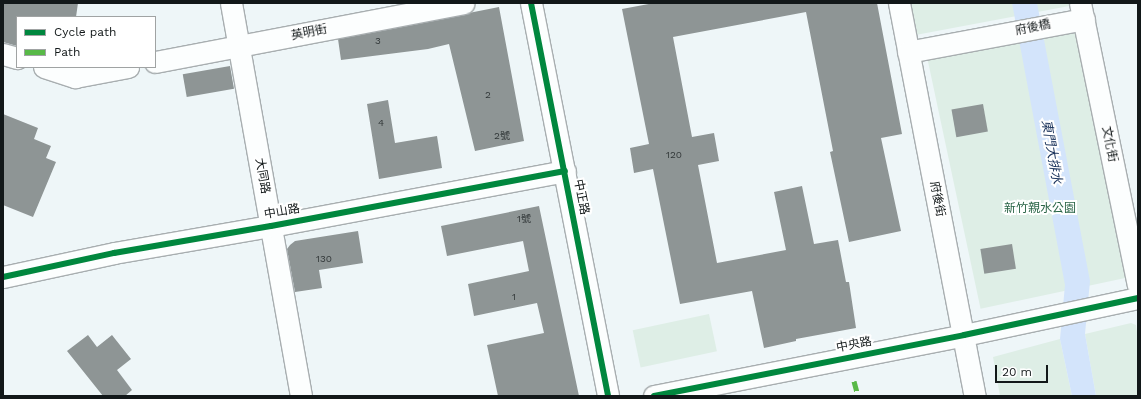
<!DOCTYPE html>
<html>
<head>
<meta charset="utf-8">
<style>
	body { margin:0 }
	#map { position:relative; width:1141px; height:399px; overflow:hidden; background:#eef6f8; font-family:"Work Sans","Noto Sans TC",sans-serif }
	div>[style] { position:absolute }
	.green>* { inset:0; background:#deeee6; transform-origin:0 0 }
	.water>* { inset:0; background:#d3e4fb }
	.building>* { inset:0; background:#8e9595; transform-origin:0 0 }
	.roads { filter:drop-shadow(1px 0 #a8aeb0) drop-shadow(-1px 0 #a8aeb0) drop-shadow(0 1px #a8aeb0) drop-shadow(0 -1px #a8aeb0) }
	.minor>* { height:21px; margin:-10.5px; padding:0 10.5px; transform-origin:10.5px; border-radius:10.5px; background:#fcfefe }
	.quiet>* { height:5px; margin-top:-2.5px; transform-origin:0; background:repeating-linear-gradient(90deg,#58b947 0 10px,transparent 0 15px) }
	.cycleway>* { height:6px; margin:-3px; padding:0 3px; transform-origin:3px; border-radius:3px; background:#00873e }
	span { translate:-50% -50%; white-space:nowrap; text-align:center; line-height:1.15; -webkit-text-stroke:4px #fff; paint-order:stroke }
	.number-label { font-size:10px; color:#313738 }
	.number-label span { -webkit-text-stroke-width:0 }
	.street-label { font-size:12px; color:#121819 }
	.park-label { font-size:12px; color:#296446 }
	.water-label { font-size:13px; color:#18315a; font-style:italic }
	.frame { position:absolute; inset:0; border:4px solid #121819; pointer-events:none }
	.legend { position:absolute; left:16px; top:16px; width:140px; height:52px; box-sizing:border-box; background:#fff; border:1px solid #a0a3a3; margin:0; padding:5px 7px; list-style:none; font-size:12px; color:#121819 }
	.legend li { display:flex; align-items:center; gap:8px; height:20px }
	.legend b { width:20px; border:1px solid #a0a3a3 }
	.scale { position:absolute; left:995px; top:365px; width:53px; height:18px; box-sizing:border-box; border:2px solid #121819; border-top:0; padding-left:5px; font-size:12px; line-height:14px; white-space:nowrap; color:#121819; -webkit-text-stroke:3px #fff; paint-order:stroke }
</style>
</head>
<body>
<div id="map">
	<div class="green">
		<div style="clip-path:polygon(899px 3px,1080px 3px,1080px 4px,905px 37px)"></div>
		<div style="left:1084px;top:21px;width:260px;height:161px;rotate:78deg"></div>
		<div style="left:709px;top:314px;width:38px;height:78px;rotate:78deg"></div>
		<div style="clip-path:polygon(1131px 323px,1136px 325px,1138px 339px,1138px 396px,1096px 396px,1085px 334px)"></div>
		<div style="clip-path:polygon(1060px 339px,1072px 396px,1000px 396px,993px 357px)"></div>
	</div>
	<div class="water">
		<div style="clip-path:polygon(1012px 3px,1037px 3px,1090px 281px,1085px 334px,1096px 396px,1072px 396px,1060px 339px,1065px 285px)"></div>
	</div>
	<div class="building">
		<div style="clip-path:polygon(3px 3px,78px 3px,76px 17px,17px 17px,17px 46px,3px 42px)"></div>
		<div style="clip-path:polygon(654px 3px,877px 3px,902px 134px,881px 138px,901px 231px,849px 242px,830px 152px,833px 151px,806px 12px,673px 37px,692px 137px,714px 133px,719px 161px,698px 165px,717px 263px,786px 250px,774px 192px,802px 186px,814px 244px,838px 240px,846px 282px,849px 282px,856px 328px,796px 339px,796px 341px,764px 348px,752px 291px,680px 304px,653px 169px,634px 173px,630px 148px,649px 144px,622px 9px)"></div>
		<div style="clip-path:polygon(499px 7px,524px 141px,475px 151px,449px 44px,428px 49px,341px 60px,338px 39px)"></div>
		<div style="left:230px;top:66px;width:23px;height:48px;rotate:80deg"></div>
		<div style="clip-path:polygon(388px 100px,395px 143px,437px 136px,442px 168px,379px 179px,367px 104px)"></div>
		<div style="left:983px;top:104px;width:28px;height:32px;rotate:80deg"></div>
		<div style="clip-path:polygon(3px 114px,38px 128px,34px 139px,51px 146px,46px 158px,56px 162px,33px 217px,3px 205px)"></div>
		<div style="clip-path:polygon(539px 206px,579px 396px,498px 396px,487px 345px,544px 333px,537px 303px,474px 316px,468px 284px,529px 271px,523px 241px,447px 256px,441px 226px)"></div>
		<div style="clip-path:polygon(358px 231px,363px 263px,319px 270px,322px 288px,295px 292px,287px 249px,290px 245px,295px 241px)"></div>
		<div style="left:1012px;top:244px;width:25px;height:32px;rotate:81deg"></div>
		<div style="clip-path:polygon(88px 335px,97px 347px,112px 335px,131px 359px,117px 370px,132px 390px,125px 396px,103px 396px,67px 351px)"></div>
	</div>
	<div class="roads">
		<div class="minor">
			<div style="left:231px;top:3px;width:399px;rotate:79.9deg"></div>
			<div style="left:531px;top:3px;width:400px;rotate:78.9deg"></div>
			<div style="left:899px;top:3px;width:400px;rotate:79.1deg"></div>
			<div style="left:1080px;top:3px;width:288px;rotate:78.4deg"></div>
			<div style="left:908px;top:52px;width:179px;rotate:-10.6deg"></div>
			<div style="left:3px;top:54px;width:15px;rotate:16deg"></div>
			<div style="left:155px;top:62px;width:314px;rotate:-10.8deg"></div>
			<div style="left:44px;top:67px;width:33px;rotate:18deg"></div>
			<div style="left:75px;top:77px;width:54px;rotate:-10.7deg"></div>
			<div style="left:3px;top:277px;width:114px;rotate:-12.2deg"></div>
			<div style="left:114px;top:253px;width:159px;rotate:-9.8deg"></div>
			<div style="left:271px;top:226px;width:299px;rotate:-10.6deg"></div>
			<div style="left:654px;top:396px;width:316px;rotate:-11.1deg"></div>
			<div style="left:964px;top:335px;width:178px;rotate:-12deg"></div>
		</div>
	</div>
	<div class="quiet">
		<div style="left:854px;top:381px;width:16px;rotate:75deg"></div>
	</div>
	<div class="cycleway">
		<div style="left:531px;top:3px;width:400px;rotate:78.9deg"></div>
		<div style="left:3px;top:277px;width:114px;rotate:-12.2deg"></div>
		<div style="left:114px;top:253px;width:159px;rotate:-9.8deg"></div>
		<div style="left:271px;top:226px;width:299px;rotate:-10.6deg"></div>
		<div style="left:654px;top:396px;width:316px;rotate:-11.1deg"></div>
		<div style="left:964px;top:335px;width:178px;rotate:-12deg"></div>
	</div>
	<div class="number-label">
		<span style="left:378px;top:41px">3</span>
		<span style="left:488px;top:95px">2</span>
		<span style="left:381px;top:123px">4</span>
		<span style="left:502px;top:136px">2號</span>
		<span style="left:674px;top:155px">120</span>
		<span style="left:524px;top:219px">1號</span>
		<span style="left:324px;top:259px">130</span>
		<span style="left:514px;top:297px">1</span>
	</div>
	<div class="street-label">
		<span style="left:1033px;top:28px;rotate:-11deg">府後橋</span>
		<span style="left:309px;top:33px;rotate:-11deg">英明街</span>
		<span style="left:1109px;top:144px;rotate:79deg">文化街</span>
		<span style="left:262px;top:176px;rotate:80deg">大同路</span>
		<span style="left:581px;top:197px;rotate:79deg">中正路</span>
		<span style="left:937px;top:199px;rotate:79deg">府後街</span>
		<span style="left:282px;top:212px;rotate:-10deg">中山路</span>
		<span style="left:854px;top:345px;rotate:-11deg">中央路</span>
	</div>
	<div class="park-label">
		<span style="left:1040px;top:209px">新竹親水公園</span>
	</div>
	<div class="water-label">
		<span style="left:1051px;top:152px;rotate:80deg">東門大排水</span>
	</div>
	<div class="frame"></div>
	<ul class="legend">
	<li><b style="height:5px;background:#00873e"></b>Cycle path</li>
	<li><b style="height:5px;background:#58b947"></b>Path</li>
	</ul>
	<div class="scale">20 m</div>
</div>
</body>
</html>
